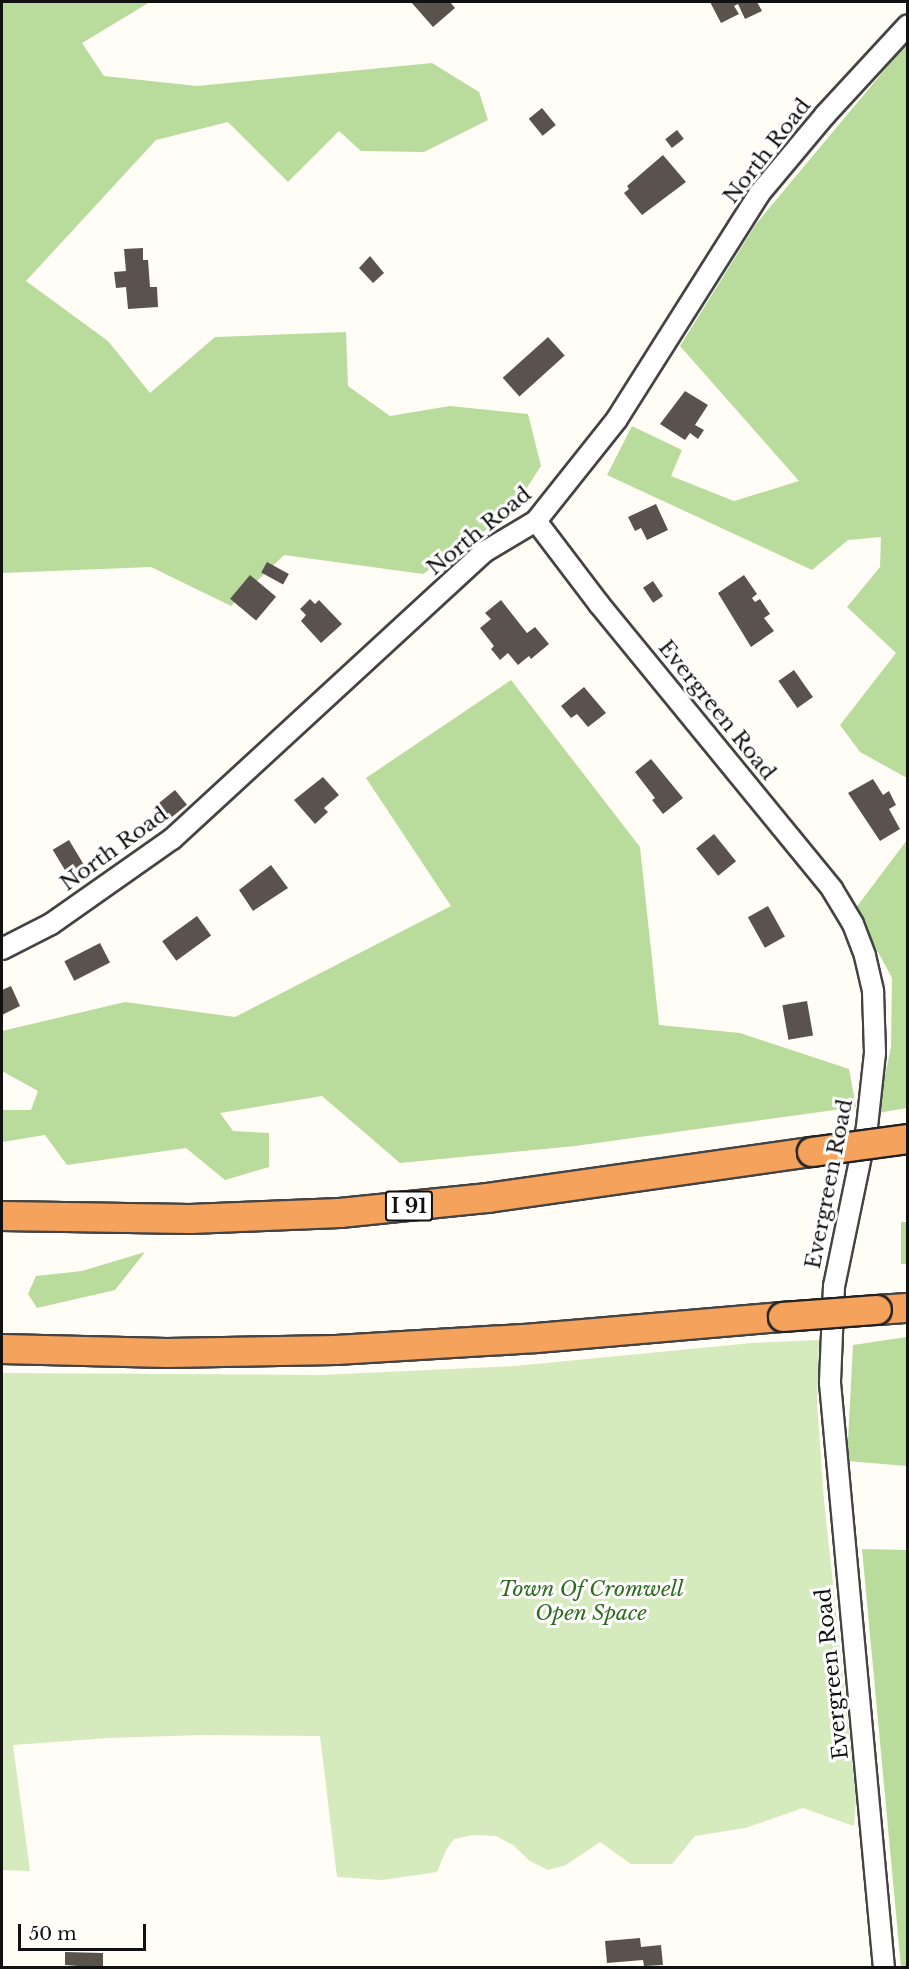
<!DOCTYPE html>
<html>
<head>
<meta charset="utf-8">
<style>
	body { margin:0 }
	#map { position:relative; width:909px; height:1969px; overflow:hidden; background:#fffdf5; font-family:"Libre Baskerville",serif }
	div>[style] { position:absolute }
	.green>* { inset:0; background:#d5ebbd }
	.forest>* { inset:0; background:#b9dc9c; transform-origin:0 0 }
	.building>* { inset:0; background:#5a524d; transform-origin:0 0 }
	.roads { filter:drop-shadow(2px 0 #444) drop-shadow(-2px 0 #444) drop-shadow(0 2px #444) drop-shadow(0 -2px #444) }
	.minor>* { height:20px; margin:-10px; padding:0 10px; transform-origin:10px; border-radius:10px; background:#fff }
	.highway>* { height:28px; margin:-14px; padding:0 14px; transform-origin:14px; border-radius:14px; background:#f5a25d }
	.bridges { filter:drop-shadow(2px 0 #222) drop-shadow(-2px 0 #222) drop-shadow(0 2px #222) drop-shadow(0 -2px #222) }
	.highway-bridge>* { height:28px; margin:-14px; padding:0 14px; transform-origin:14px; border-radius:14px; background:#f5a25d }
	span { translate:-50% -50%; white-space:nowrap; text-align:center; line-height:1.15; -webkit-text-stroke:6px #fff; paint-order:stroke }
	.shield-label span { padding:2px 4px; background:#fff; border:2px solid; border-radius:4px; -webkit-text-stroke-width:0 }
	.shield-label { font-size:20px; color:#111; font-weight:700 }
	.street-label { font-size:21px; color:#111 }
	.park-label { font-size:21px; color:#2f6b1f; font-style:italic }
	.frame { position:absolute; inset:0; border:3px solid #111; pointer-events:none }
	.scale { position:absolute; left:18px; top:1924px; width:128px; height:27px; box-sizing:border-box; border:3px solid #111; border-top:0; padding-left:8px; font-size:18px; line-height:21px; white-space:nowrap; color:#111; -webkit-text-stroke:4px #fff; paint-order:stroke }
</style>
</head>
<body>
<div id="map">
	<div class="green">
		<div style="clip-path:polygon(819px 1340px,817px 1402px,824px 1500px,856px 1799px,854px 1826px,803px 1808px,745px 1828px,695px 1836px,672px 1864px,631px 1864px,600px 1842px,566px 1865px,548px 1870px,530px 1861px,513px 1845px,496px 1836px,473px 1835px,454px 1839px,446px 1850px,437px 1872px,382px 1880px,337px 1877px,320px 1736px,202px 1735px,108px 1738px,13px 1745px,30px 1871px,2px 1870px,2px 1373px,321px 1375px,515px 1366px,752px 1343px)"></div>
	</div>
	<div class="forest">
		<div style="clip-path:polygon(2px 2px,150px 2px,82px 43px,104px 76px,197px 86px,432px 63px,479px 92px,488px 120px,424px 152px,361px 151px,339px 131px,288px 182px,228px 122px,156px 140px,26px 281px,108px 341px,150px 393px,215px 337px,346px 332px,348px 386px,390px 416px,450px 406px,528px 414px,541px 466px,510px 514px,423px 574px,284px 555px,231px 606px,151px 567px,2px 573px)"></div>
		<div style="clip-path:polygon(907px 43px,907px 778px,860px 752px,840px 725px,896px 653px,847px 607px,880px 567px,881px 537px,848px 540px,812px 570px,607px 475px,632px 426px,682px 450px,671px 476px,734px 501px,799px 481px,680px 346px,756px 224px)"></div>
		<div style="clip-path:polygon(511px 680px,640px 847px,659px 1025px,740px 1033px,849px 1069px,856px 1107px,575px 1146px,400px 1163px,322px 1096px,220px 1113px,233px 1131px,269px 1133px,269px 1167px,225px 1180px,186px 1148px,67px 1165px,45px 1135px,2px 1142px,2px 1110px,31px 1110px,38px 1091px,2px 1071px,2px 1031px,125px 1002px,235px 1017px,451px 906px,366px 778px)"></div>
		<div style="clip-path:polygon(907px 840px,907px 1108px,877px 1113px,891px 1047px,892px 978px,855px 909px)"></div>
		<div style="left:907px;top:1222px;width:42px;height:6px;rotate:90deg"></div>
		<div style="clip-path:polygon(145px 1252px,115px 1290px,37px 1308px,28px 1294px,36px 1276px,82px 1271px)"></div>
		<div style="clip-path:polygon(907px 1337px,907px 1466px,847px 1461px,853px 1345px)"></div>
		<div style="clip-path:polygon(862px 1549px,907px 1550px,907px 1967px,901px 1967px)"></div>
	</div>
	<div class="building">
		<div style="clip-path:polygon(411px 2px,450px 2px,455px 8px,433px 27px)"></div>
		<div style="clip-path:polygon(710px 2px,757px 2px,762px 11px,745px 19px,738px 4px,734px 6px,739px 14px,721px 23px)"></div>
		<div style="left:542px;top:108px;width:22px;height:17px;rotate:51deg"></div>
		<div style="left:677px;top:130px;width:11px;height:15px;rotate:52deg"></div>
		<div style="clip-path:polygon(663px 155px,686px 182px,642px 215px,624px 193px,629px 189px,627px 186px)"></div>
		<div style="clip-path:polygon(143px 248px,143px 260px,148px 260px,150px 287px,157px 287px,158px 307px,128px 309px,126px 287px,116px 288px,114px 272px,126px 271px,124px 249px)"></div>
		<div style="clip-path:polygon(370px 256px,384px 273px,373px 283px,359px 268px)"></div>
		<div style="left:548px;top:337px;width:25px;height:61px;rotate:48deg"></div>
		<div style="clip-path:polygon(685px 391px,708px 405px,695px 425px,704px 430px,698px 439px,690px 433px,685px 440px,660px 424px)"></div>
		<div style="clip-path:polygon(656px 504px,668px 530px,647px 540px,641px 528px,635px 531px,628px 517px)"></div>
		<div style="left:267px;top:562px;width:25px;height:12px;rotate:29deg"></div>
		<div style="left:250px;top:575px;width:34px;height:31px;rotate:40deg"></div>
		<div style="clip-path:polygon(744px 575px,757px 594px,752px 598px,755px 602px,760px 599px,770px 614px,764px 618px,774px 631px,751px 647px,718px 593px)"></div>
		<div style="left:653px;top:581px;width:18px;height:12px;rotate:56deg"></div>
		<div style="clip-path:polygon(310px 599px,315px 604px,319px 600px,342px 624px,321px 643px,301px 621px,306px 615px,300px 609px)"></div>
		<div style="clip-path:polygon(501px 600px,527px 633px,535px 627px,549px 644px,531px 659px,529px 656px,518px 665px,508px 653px,500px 660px,491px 649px,494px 646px,480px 628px,491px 619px,485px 613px)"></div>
		<div style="left:794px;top:670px;width:33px;height:19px;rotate:55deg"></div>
		<div style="clip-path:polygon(584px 687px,606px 713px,588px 727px,577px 714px,571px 718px,561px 706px)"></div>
		<div style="clip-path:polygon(651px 759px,683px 798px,663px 814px,652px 800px,655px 798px,635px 772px)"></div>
		<div style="clip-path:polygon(323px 777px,339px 795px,324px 808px,328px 812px,315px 824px,294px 800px)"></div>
		<div style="clip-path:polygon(873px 779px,883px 795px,889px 791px,896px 805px,889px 809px,900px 829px,880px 841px,848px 793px)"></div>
		<div style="left:175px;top:790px;width:19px;height:30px;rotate:51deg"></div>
		<div style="left:714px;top:834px;width:35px;height:23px;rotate:51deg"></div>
		<div style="left:69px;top:840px;width:35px;height:19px;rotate:59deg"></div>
		<div style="clip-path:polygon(271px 865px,288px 888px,253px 911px,239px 890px)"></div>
		<div style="left:768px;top:906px;width:35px;height:23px;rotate:61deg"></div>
		<div style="left:197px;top:916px;width:24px;height:43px;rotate:54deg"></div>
		<div style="left:100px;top:943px;width:22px;height:40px;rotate:63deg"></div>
		<div style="clip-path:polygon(11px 986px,20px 1006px,2px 1015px,2px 990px)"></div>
		<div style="left:807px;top:1001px;width:35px;height:25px;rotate:80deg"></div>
		<div style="clip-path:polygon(640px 1938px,641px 1947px,661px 1945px,663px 1965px,644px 1966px,643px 1960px,607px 1963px,605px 1941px)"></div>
		<div style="clip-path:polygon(65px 1952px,103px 1953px,103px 1968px,65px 1965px)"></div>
	</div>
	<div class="roads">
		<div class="minor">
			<div style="left:536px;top:521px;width:104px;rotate:52.8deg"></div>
			<div style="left:599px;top:604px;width:368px;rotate:50.7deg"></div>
			<div style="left:832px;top:889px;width:41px;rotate:59deg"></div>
			<div style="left:853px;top:924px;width:34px;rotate:69deg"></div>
			<div style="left:865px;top:956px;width:37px;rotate:77deg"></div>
			<div style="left:873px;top:992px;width:61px;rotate:88.1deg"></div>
			<div style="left:875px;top:1053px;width:74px;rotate:96.2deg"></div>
			<div style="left:867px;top:1127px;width:162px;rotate:101.7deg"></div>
			<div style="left:834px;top:1286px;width:97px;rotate:92.4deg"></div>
			<div style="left:830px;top:1383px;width:587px;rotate:84.73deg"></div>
			<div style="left:2px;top:949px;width:55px;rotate:-27deg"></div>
			<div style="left:51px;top:924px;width:148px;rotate:-35.1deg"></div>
			<div style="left:172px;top:839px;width:424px;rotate:-42.6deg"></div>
			<div style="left:484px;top:552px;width:61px;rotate:-30.8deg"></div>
			<div style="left:536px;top:521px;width:130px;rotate:-51.5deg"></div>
			<div style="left:617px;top:419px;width:266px;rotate:-57.7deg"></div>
			<div style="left:759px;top:194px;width:103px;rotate:-50.1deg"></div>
			<div style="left:825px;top:115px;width:122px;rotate:-47.3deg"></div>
		</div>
		<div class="highway">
			<div style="left:2px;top:1216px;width:188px;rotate:0.9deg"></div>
			<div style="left:190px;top:1219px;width:150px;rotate:-2.3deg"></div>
			<div style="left:340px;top:1213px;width:149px;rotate:-5.8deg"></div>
			<div style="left:488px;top:1198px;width:327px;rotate:-8.1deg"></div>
			<div style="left:877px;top:1310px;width:31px;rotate:-4deg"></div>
			<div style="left:2px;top:1349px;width:165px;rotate:1.4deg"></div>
			<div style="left:167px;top:1353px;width:169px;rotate:-1deg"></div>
			<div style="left:336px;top:1350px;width:200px;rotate:-3.4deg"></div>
			<div style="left:536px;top:1338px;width:248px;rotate:-4.9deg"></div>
		</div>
	</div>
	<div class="bridges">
		<div class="highway-bridge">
			<div style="left:812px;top:1152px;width:97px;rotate:-7.7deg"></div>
			<div style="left:783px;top:1317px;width:94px;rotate:-4.3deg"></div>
		</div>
	</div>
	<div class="shield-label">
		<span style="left:409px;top:1206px">I 91</span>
	</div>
	<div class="street-label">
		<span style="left:767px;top:151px;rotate:-52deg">North Road</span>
		<span style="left:479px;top:531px;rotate:-39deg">North Road</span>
		<span style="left:717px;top:710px;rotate:51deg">Evergreen Road</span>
		<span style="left:114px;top:849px;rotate:-36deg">North Road</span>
		<span style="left:829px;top:1184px;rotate:-79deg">Evergreen Road</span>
		<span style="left:832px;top:1674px;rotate:-96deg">Evergreen Road</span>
	</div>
	<div class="park-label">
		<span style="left:591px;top:1601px">Town Of Cromwell<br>Open Space</span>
	</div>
	<div class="frame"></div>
	<div class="scale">50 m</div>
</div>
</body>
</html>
